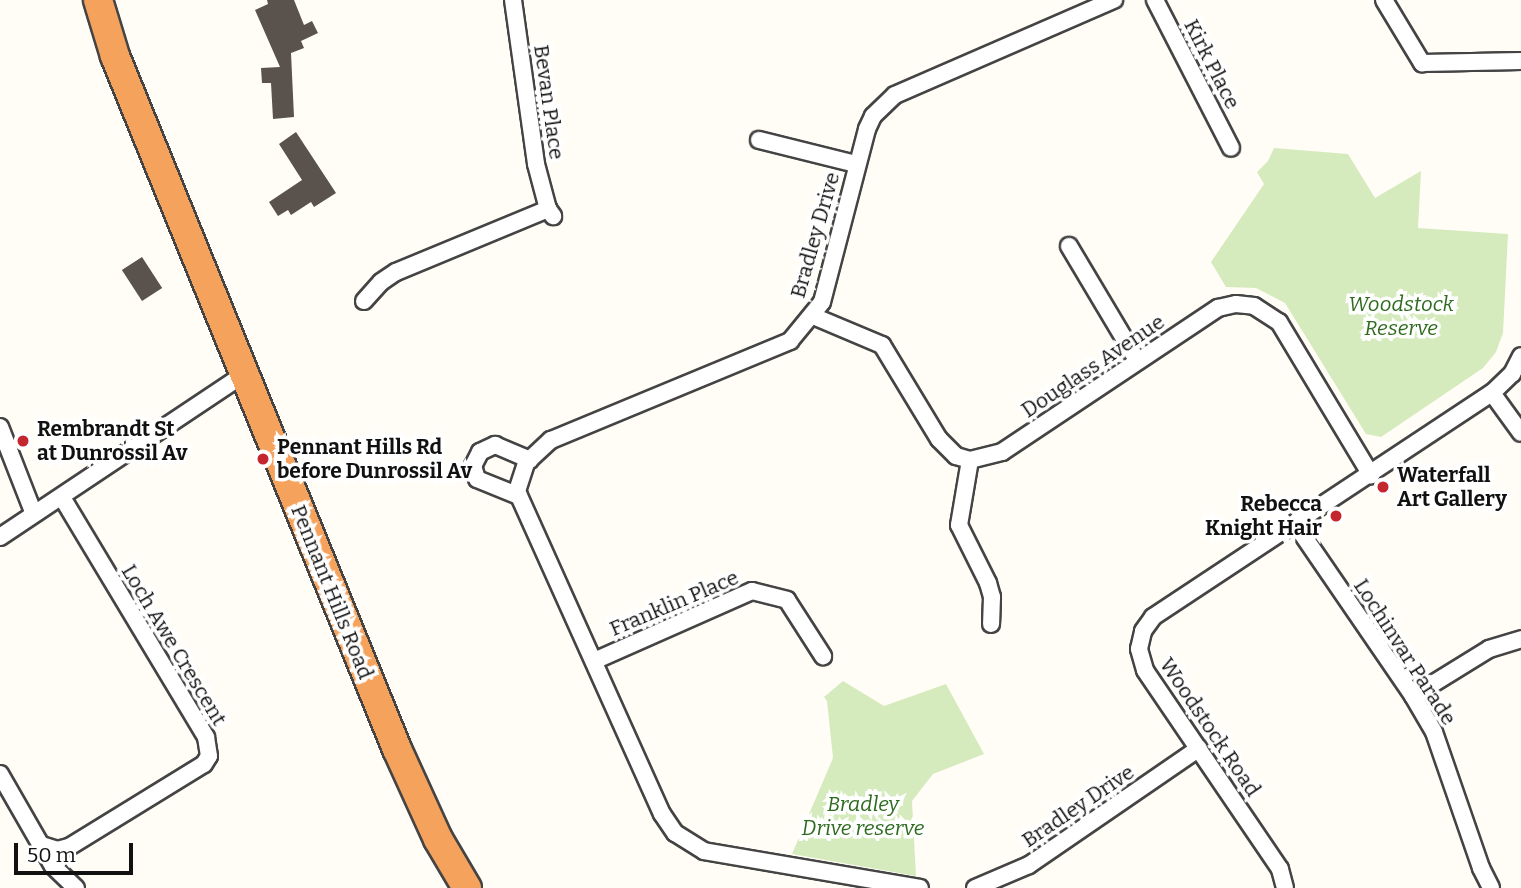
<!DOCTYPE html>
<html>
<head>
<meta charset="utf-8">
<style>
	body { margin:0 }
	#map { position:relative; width:1521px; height:888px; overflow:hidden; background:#fffdf5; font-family:Bitter,serif }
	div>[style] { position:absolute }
	.green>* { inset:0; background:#d5ebbd }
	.building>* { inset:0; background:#5a524d; transform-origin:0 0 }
	.roads { filter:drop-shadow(2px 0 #444) drop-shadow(-2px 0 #444) drop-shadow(0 2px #444) drop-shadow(0 -2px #444) }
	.street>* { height:16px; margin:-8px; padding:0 8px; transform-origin:8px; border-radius:8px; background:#fff }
	.highway>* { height:28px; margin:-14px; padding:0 14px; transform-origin:14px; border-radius:14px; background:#f5a25d }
	.dots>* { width:19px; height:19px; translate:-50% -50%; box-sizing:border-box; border:4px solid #fff; border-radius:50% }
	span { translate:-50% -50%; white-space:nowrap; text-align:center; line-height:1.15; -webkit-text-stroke:7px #fff; paint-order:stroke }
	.street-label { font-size:21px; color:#111 }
	.park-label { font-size:21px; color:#2f6b1f; font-style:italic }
	.poi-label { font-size:21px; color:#111; font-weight:700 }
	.left { translate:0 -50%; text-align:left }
	.right { translate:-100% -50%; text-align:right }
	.scale { position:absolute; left:14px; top:843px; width:119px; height:32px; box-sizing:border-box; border:4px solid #111; border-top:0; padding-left:9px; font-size:21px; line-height:24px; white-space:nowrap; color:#111; -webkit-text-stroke:5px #fff; paint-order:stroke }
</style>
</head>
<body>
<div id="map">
	<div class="green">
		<div style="clip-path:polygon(1274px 148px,1348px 154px,1375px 198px,1421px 171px,1418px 228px,1508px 234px,1503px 333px,1496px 352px,1483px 368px,1381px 437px,1366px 434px,1285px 303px,1256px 288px,1226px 287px,1211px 262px,1264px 184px,1257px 172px,1268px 161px)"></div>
		<div style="clip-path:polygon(843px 681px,884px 706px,946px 684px,984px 754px,933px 774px,912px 801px,916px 876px,792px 854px,833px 758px,827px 701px,824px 697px)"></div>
	</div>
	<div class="building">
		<div style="clip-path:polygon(267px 0,294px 0,304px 25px,312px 21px,318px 33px,301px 41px,304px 48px,291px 53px,294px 117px,273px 119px,271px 83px,262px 83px,261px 68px,280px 67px,255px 10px,268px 4px)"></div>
		<div style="clip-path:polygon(296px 132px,336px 193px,314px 207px,311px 202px,291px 215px,288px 210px,278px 216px,269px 202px,302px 180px,279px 144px)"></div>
		<div style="left:142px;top:257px;width:37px;height:24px;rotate:57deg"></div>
	</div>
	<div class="roads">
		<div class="street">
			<div style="left:513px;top:0;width:166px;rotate:82deg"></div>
			<div style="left:536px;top:164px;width:47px;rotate:75.1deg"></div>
			<div style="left:548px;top:209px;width:9px;rotate:54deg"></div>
			<div style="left:1155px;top:0;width:166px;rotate:62.8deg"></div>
			<div style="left:1384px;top:0;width:74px;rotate:58.9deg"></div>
			<div style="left:1422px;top:63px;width:99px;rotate:-1.2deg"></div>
			<div style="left:759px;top:140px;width:100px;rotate:13.9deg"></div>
			<div style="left:1069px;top:246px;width:133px;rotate:59.2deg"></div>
			<div style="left:364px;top:301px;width:25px;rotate:-48deg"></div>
			<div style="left:381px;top:282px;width:18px;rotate:-34deg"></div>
			<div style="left:396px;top:272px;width:165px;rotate:-22.5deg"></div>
			<div style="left:813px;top:316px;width:75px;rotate:22.8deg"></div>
			<div style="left:882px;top:345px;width:110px;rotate:58.8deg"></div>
			<div style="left:939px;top:439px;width:24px;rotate:45deg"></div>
			<div style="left:956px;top:456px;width:15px;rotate:16deg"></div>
			<div style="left:970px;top:460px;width:33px;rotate:-14deg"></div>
			<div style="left:1002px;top:452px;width:260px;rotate:-33.7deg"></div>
			<div style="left:1218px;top:308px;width:18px;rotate:-13deg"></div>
			<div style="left:1236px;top:304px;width:18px;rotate:6deg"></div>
			<div style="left:1254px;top:306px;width:30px;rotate:33deg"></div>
			<div style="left:1279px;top:322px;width:179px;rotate:59deg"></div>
			<div style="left:1492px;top:393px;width:49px;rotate:54.1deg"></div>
			<div style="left:0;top:427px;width:93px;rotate:68.7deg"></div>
			<div style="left:970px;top:460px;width:66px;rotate:99.6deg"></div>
			<div style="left:959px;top:525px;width:65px;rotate:63.4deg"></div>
			<div style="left:988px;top:583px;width:15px;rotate:74deg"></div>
			<div style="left:992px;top:597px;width:27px;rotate:92deg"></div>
			<div style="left:519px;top:496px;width:45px;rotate:-158deg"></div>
			<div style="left:477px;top:479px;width:14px;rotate:-107deg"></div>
			<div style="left:473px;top:466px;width:16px;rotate:-63deg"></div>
			<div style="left:480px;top:452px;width:17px;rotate:-25deg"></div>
			<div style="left:495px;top:445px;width:38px;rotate:23deg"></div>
			<div style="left:1296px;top:525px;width:207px;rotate:55.6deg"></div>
			<div style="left:1413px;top:696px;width:42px;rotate:59.7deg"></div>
			<div style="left:1434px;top:732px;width:144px;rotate:70.9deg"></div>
			<div style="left:1481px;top:868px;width:22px;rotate:63deg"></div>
			<div style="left:0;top:537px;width:293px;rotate:-33.7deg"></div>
			<div style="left:594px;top:661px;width:173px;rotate:-23.9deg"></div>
			<div style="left:752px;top:591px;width:36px;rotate:14deg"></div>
			<div style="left:787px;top:600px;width:67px;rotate:57.3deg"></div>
			<div style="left:1413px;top:696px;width:89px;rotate:-31.7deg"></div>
			<div style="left:1489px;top:649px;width:34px;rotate:-17deg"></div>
			<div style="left:0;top:774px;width:106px;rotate:60.1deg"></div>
			<div style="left:53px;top:866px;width:32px;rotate:44deg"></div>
			<div style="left:42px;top:845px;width:16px;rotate:18deg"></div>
			<div style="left:57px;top:850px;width:12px;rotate:-14deg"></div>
			<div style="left:69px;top:847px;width:158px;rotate:-31.6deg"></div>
			<div style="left:204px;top:764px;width:9px;rotate:-58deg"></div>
			<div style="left:209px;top:756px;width:19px;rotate:-99deg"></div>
			<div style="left:206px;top:737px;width:280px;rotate:-121deg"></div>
			<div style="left:920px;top:888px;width:219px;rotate:-170.3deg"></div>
			<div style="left:704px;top:851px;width:34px;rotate:-148deg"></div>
			<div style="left:675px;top:833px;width:23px;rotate:-124deg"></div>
			<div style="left:662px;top:814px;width:354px;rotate:-114.2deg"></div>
			<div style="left:517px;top:491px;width:29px;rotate:-72deg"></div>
			<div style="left:526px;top:463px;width:34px;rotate:-43deg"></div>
			<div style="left:551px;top:440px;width:259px;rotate:-22.5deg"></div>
			<div style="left:790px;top:341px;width:50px;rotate:-50.6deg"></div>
			<div style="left:822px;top:302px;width:179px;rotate:-75.4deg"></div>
			<div style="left:867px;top:129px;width:14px;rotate:-65deg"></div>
			<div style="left:873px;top:116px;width:30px;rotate:-44deg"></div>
			<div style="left:895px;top:95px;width:239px;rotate:-23.5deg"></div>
			<div style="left:975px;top:888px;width:59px;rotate:-23.1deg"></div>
			<div style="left:1029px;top:865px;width:206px;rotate:-34.5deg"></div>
			<div style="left:1285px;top:888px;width:20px;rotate:-105deg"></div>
			<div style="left:1280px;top:869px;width:240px;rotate:-124.2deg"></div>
			<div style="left:1145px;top:670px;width:22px;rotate:-106deg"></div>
			<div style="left:1139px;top:649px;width:18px;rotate:-77deg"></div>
			<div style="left:1143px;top:631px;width:17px;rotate:-54deg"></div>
			<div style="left:1153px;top:617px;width:406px;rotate:-33.5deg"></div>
			<div style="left:1492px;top:393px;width:28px;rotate:-44deg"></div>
			<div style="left:1512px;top:374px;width:20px;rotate:-63deg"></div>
		</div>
		<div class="highway">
			<div style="left:98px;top:0;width:59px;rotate:73.1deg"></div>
			<div style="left:115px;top:56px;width:748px;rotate:67.86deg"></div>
			<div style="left:397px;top:749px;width:99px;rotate:65.5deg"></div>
			<div style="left:438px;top:839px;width:57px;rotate:59.4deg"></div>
		</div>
	</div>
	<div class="dots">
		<div style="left:23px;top:441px;background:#c4262e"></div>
		<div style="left:263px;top:459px;background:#c4262e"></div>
		<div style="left:1383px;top:487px;background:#c4262e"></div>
		<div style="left:1336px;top:516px;background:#c4262e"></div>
	</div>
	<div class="street-label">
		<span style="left:1212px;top:64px;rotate:63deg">Kirk Place</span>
		<span style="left:549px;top:102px;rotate:82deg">Bevan Place</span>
		<span style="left:815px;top:235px;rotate:-74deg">Bradley Drive</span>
		<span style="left:1093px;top:366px;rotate:-34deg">Douglass Avenue</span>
		<span style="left:332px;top:592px;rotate:68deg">Pennant Hills Road</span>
		<span style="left:674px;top:603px;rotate:-23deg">Franklin Place</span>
		<span style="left:174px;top:645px;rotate:59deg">Loch Awe Crescent</span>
		<span style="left:1405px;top:652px;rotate:57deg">Lochinvar Parade</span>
		<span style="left:1210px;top:727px;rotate:56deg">Woodstock Road</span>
		<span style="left:1078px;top:806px;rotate:-34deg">Bradley Drive</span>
	</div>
	<div class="park-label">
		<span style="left:1401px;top:316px">Woodstock<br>Reserve</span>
		<span style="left:863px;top:816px">Bradley<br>Drive reserve</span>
	</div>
	<div class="poi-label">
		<span class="left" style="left:37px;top:441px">Rembrandt St<br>at Dunrossil Av</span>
		<span class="left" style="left:277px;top:459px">Pennant Hills Rd<br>before Dunrossil Av</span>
		<span class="left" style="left:1397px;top:487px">Waterfall<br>Art Gallery</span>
		<span class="right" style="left:1322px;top:516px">Rebecca<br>Knight Hair</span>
	</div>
	<div class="scale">50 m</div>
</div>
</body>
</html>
